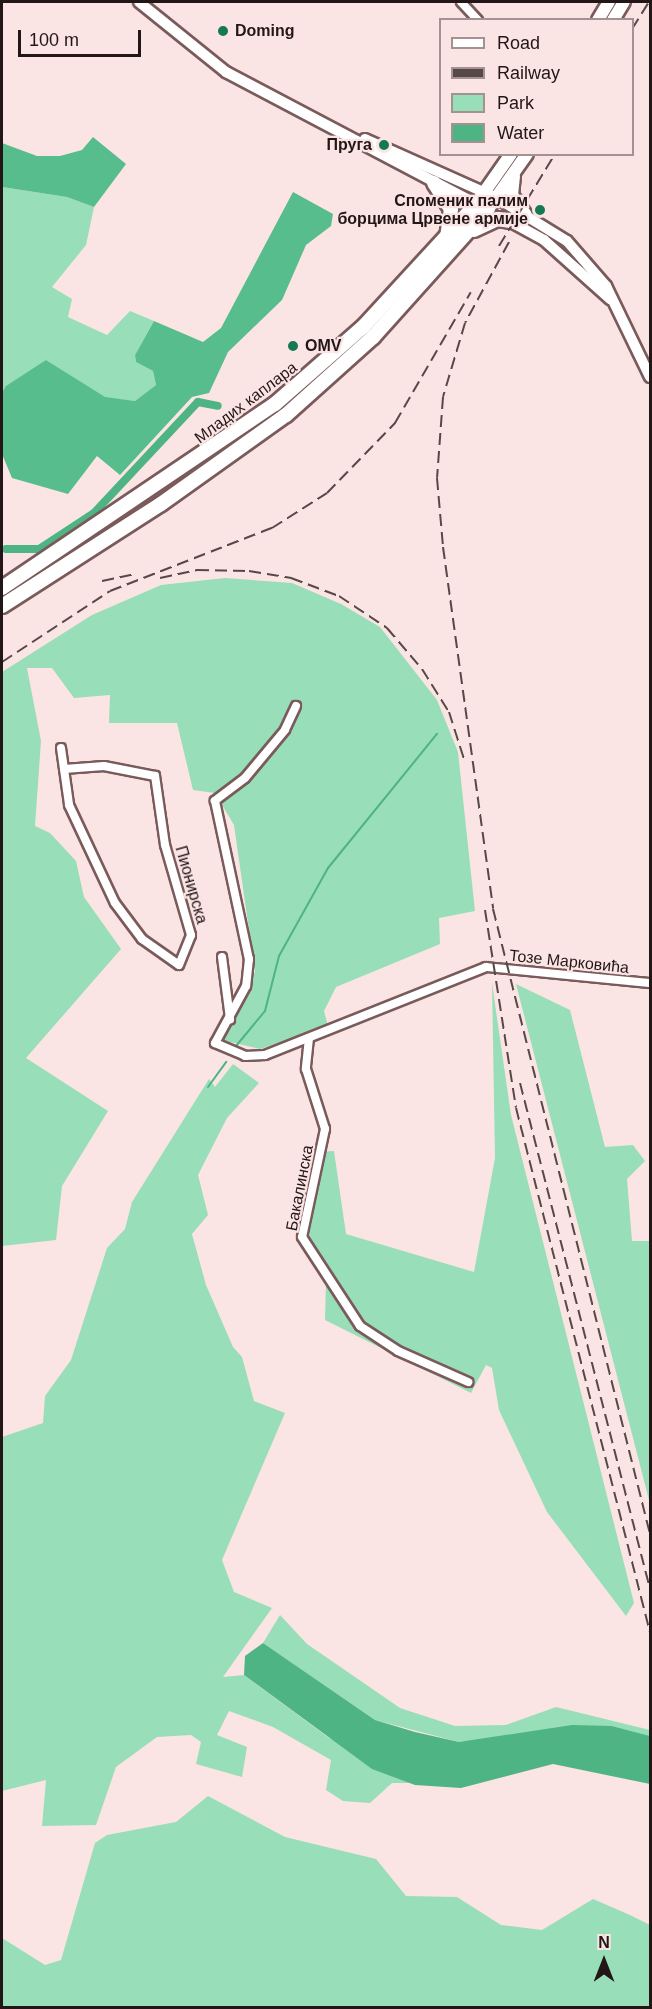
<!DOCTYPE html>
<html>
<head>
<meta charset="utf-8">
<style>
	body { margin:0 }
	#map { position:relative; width:652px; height:2009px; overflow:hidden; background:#fbe4e4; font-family:Arial,sans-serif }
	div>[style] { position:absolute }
	.green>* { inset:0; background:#98deb9 }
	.forest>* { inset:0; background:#57bd8c }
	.water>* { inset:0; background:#4eb484 }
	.stream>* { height:2px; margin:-1px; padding:0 1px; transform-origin:1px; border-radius:1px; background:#4eb484 }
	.canal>* { height:8px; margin:-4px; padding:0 4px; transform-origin:4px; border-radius:4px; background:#4eb484 }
	.roads { filter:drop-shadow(2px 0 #7a5a5a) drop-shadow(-2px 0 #7a5a5a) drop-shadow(0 2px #7a5a5a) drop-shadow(0 -2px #7a5a5a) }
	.street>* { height:8px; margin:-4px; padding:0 4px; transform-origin:4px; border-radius:4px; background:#fff }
	.secondary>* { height:10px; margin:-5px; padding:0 5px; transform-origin:5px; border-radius:5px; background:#fff }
	.primary>* { height:12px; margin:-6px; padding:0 6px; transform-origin:6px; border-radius:6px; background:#fff }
	.highway>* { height:14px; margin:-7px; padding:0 7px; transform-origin:7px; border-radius:7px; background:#fff }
	.rail>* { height:2px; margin-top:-1px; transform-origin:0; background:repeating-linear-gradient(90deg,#564848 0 12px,transparent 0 18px) }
	.dots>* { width:16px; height:16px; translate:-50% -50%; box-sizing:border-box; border:3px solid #fbe4e4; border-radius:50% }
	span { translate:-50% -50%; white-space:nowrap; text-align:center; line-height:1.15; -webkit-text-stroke:4.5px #fbe4e4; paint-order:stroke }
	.poi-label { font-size:16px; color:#221616; font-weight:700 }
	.left { translate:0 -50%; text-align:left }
	.right { translate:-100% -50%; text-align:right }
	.street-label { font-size:16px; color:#221616 }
	.frame { position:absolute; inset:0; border:3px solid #221616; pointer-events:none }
	.legend { position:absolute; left:439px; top:18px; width:195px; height:138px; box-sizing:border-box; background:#fbe4e4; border:2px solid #a49292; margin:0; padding:8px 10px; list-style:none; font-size:18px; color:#221616 }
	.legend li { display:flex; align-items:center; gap:12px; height:30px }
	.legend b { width:30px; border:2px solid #a49292 }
	.north { position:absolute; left:574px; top:1931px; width:60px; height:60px; -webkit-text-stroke:4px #fbe4e4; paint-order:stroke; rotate:0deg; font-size:16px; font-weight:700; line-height:24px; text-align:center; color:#221616 }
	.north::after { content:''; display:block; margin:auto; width:21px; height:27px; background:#221616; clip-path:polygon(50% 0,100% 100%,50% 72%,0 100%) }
	.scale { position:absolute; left:18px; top:30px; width:123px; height:27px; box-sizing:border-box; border:3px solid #221616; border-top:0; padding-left:8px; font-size:18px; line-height:21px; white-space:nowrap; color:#221616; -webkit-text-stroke:4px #fbe4e4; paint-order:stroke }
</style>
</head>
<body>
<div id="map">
	<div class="green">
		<div style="clip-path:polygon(2px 187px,67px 197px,94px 207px,86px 245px,52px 287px,72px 299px,68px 317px,107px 335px,130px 311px,154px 321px,135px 355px,136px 362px,153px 371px,156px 385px,135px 401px,105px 398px,46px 360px,2px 393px)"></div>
		<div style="clip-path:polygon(225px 578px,292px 583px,341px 604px,380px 627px,437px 700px,458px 752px,475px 911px,439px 918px,440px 944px,336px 987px,324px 1011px,328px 1026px,260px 1049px,222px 1040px,255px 972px,234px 825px,215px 793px,193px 790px,177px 723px,109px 723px,110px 695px,74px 698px,52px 668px,27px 668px,41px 741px,35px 826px,50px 833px,76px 861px,84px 897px,121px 949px,26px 1058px,108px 1111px,62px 1186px,56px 1240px,2px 1246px,2px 672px,92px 615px,161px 585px)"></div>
		<div style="clip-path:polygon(492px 983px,511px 1115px,634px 1603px,626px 1616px,547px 1512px,499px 1410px,492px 1368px,486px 1365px,471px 1393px,325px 1320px,326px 1282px,296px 1232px,316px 1152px,334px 1151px,346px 1234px,474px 1272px,495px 1158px)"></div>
		<div style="clip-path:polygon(516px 984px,570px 1010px,605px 1147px,633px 1145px,645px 1161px,627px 1179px,632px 1241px,650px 1241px,649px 1500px)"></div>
		<div style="clip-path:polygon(233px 1064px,259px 1083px,227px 1118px,198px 1175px,208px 1215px,192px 1234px,206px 1285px,233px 1347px,242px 1357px,254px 1401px,285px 1413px,222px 1560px,234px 1592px,272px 1608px,223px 1677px,244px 1675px,329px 1738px,439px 1783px,392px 1783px,370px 1803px,343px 1801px,326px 1790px,331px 1760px,273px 1727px,229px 1711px,217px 1735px,247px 1747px,242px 1777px,196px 1764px,201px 1742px,191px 1735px,157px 1737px,116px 1767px,96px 1825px,42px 1826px,46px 1780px,2px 1791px,2px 1437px,43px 1423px,45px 1396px,71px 1360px,107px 1248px,125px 1229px,132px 1202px,209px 1079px,215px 1087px)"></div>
		<div style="clip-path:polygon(280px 1615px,307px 1644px,400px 1708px,455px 1726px,506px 1725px,556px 1707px,650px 1730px,650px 1736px,612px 1726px,459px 1742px,375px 1720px,263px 1643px)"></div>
		<div style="clip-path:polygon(208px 1796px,285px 1837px,376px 1859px,406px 1896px,457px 1897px,501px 1925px,542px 1930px,593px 1899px,630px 1915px,650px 1925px,650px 2007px,2px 2007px,2px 1938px,45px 1965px,61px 1960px,95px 1843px,107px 1835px,176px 1822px)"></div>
	</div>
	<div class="forest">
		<div style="clip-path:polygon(93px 137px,126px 164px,94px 207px,67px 197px,2px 187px,2px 143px,37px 156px,60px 156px,82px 150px)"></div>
		<div style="clip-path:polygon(293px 192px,333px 214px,331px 226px,306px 245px,282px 300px,228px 352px,209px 393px,192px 397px,120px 475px,97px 456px,68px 494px,12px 478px,2px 454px,2px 393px,6px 386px,46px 360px,105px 397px,135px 401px,156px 385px,153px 371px,136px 362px,135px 355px,154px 321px,203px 342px,221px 328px)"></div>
	</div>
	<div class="water">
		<div style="clip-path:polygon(263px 1643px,375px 1720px,415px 1732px,459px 1742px,572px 1725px,612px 1726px,650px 1736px,650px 1784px,553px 1764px,461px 1788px,415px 1785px,372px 1769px,244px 1675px,245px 1656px)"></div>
	</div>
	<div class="stream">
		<div style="left:236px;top:1046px;width:45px;rotate:-50.4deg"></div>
		<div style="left:265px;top:1011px;width:57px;rotate:-75.7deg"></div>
		<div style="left:279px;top:956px;width:101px;rotate:-60.9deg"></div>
		<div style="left:328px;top:868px;width:173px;rotate:-50.9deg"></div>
		<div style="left:208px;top:1087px;width:31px;rotate:-54deg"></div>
	</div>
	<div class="canal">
		<div style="left:6px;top:549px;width:33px"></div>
		<div style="left:39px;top:549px;width:66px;rotate:-33.2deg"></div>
		<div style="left:94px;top:513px;width:152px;rotate:-46.9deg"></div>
		<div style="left:198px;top:402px;width:20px;rotate:11deg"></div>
	</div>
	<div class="roads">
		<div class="street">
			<div style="left:461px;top:2px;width:25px;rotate:47deg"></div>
			<div style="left:296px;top:706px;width:26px;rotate:115deg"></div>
			<div style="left:285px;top:730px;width:62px;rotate:129.8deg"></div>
			<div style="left:245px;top:778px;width:38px;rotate:143deg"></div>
			<div style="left:215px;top:801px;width:162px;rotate:77.9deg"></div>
			<div style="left:249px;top:959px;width:27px;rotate:96deg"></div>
			<div style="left:246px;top:986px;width:65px;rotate:118.5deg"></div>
			<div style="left:215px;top:1043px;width:33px;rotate:23deg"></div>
			<div style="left:245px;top:1056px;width:20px;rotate:-3deg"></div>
			<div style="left:265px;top:1055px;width:238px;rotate:-21.7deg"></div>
			<div style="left:486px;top:967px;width:165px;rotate:5.6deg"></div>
			<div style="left:61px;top:748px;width:42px;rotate:81.9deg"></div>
			<div style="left:67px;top:790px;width:15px;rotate:82deg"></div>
			<div style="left:69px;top:805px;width:108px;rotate:64.9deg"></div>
			<div style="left:115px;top:903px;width:45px;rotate:53.1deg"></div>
			<div style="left:142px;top:939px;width:45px;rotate:35.1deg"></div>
			<div style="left:179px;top:965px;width:32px;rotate:-68deg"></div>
			<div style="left:191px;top:935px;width:94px;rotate:-106.1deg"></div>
			<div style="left:165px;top:845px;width:70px;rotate:-98.2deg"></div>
			<div style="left:155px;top:776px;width:52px;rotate:-168.9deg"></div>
			<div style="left:104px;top:766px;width:40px;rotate:175.7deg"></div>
			<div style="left:222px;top:957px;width:63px;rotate:82.6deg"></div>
			<div style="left:309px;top:1038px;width:31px;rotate:96deg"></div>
			<div style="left:306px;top:1069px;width:63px;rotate:72.4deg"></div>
			<div style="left:325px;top:1129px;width:110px;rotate:102deg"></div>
			<div style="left:302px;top:1237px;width:106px;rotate:56.9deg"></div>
			<div style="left:360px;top:1326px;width:45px;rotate:33.3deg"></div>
			<div style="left:398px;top:1351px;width:77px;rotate:23.9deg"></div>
		</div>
		<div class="secondary">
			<div style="left:139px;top:2px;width:112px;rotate:38.8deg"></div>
			<div style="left:226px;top:72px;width:289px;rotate:27.8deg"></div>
			<div style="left:365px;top:139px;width:145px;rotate:24.1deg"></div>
			<div style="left:497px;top:198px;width:82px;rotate:31.6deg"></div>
			<div style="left:567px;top:241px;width:60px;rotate:49.1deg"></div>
			<div style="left:606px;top:286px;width:101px;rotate:64.2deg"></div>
			<div style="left:504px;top:218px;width:46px;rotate:28.8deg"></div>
			<div style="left:544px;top:240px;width:89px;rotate:41.8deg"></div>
		</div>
		<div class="primary">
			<div style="left:598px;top:20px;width:21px;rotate:-59deg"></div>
			<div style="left:613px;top:20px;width:21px;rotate:-59deg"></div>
			<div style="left:514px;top:176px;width:19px;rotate:96deg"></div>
			<div style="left:512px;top:195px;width:24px;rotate:55deg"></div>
			<div style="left:476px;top:204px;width:61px;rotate:-55deg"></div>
			<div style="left:488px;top:209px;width:67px;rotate:-54.7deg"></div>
		</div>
		<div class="highway">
			<div style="left:434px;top:183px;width:31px;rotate:57deg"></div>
			<div style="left:451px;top:209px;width:28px;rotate:98deg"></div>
			<div style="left:474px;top:230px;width:26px;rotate:-25deg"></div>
			<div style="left:498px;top:219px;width:13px;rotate:9deg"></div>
			<div style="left:2px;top:588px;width:329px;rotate:-34deg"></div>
			<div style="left:275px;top:404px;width:117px;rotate:-41.2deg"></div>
			<div style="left:363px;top:327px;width:167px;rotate:-47.4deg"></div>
			<div style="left:2px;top:606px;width:189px;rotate:-32.7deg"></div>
			<div style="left:161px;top:504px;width:153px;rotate:-35.5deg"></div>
			<div style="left:286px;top:415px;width:117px;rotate:-41.9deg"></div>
			<div style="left:373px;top:337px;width:172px;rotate:-48.1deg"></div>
		</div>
	</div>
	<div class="rail">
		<div style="left:632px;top:29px;width:32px;rotate:-58deg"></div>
		<div style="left:509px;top:242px;width:92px;rotate:118.5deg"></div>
		<div style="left:465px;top:323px;width:77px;rotate:106.6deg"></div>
		<div style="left:443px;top:397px;width:81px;rotate:94.2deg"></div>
		<div style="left:437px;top:478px;width:69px;rotate:85deg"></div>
		<div style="left:443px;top:547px;width:365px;rotate:82.1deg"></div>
		<div style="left:493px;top:909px;width:644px;rotate:75.9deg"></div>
		<div style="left:499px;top:246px;width:108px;rotate:-58.7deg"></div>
		<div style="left:160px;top:578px;width:38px;rotate:-12deg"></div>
		<div style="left:197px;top:570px;width:52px;rotate:1.1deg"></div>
		<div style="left:249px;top:571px;width:43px;rotate:9.5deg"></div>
		<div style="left:291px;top:578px;width:51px;rotate:20.6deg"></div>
		<div style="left:339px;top:596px;width:58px;rotate:33.7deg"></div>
		<div style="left:387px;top:628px;width:54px;rotate:49.5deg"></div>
		<div style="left:422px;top:669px;width:51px;rotate:57.9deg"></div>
		<div style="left:449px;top:712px;width:49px;rotate:72.3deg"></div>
		<div style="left:102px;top:581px;width:34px;rotate:-12deg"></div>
		<div style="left:2px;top:662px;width:129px;rotate:-33.3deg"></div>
		<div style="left:110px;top:591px;width:174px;rotate:-21.3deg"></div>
		<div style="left:272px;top:528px;width:65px;rotate:-32.5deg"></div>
		<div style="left:327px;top:493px;width:98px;rotate:-45.8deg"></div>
		<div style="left:395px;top:423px;width:151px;rotate:-59.9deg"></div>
		<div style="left:485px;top:910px;width:200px;rotate:81.1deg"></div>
		<div style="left:516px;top:1108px;width:541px;rotate:75.66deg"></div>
		<div style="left:520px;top:1083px;width:522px;rotate:75.59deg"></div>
	</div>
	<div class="dots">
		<div style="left:223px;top:31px;background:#147850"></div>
		<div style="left:384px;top:145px;background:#147850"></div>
		<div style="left:540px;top:210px;background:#147850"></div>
		<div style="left:293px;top:346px;background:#147850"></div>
	</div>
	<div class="poi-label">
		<span class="left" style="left:235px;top:31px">Doming</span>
		<span class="right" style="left:372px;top:145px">Пруга</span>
		<span class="right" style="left:528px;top:210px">Споменик палим<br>борцима Црвене армије</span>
		<span class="left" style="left:305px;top:346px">OMV</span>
	</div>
	<div class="street-label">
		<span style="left:246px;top:403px;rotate:-37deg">Младих каплара</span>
		<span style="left:191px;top:885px;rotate:74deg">Пионирска</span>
		<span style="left:569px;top:962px;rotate:6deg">Тозе Марковића</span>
		<span style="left:300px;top:1188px;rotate:-79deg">Бакалинска</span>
	</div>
	<div class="frame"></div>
	<ul class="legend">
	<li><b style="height:8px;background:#fff"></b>Road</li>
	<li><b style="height:8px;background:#564848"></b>Railway</li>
	<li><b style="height:16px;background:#98deb9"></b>Park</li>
	<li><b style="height:16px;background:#4eb484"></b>Water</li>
	</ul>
	<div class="north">N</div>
	<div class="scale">100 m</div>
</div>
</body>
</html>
